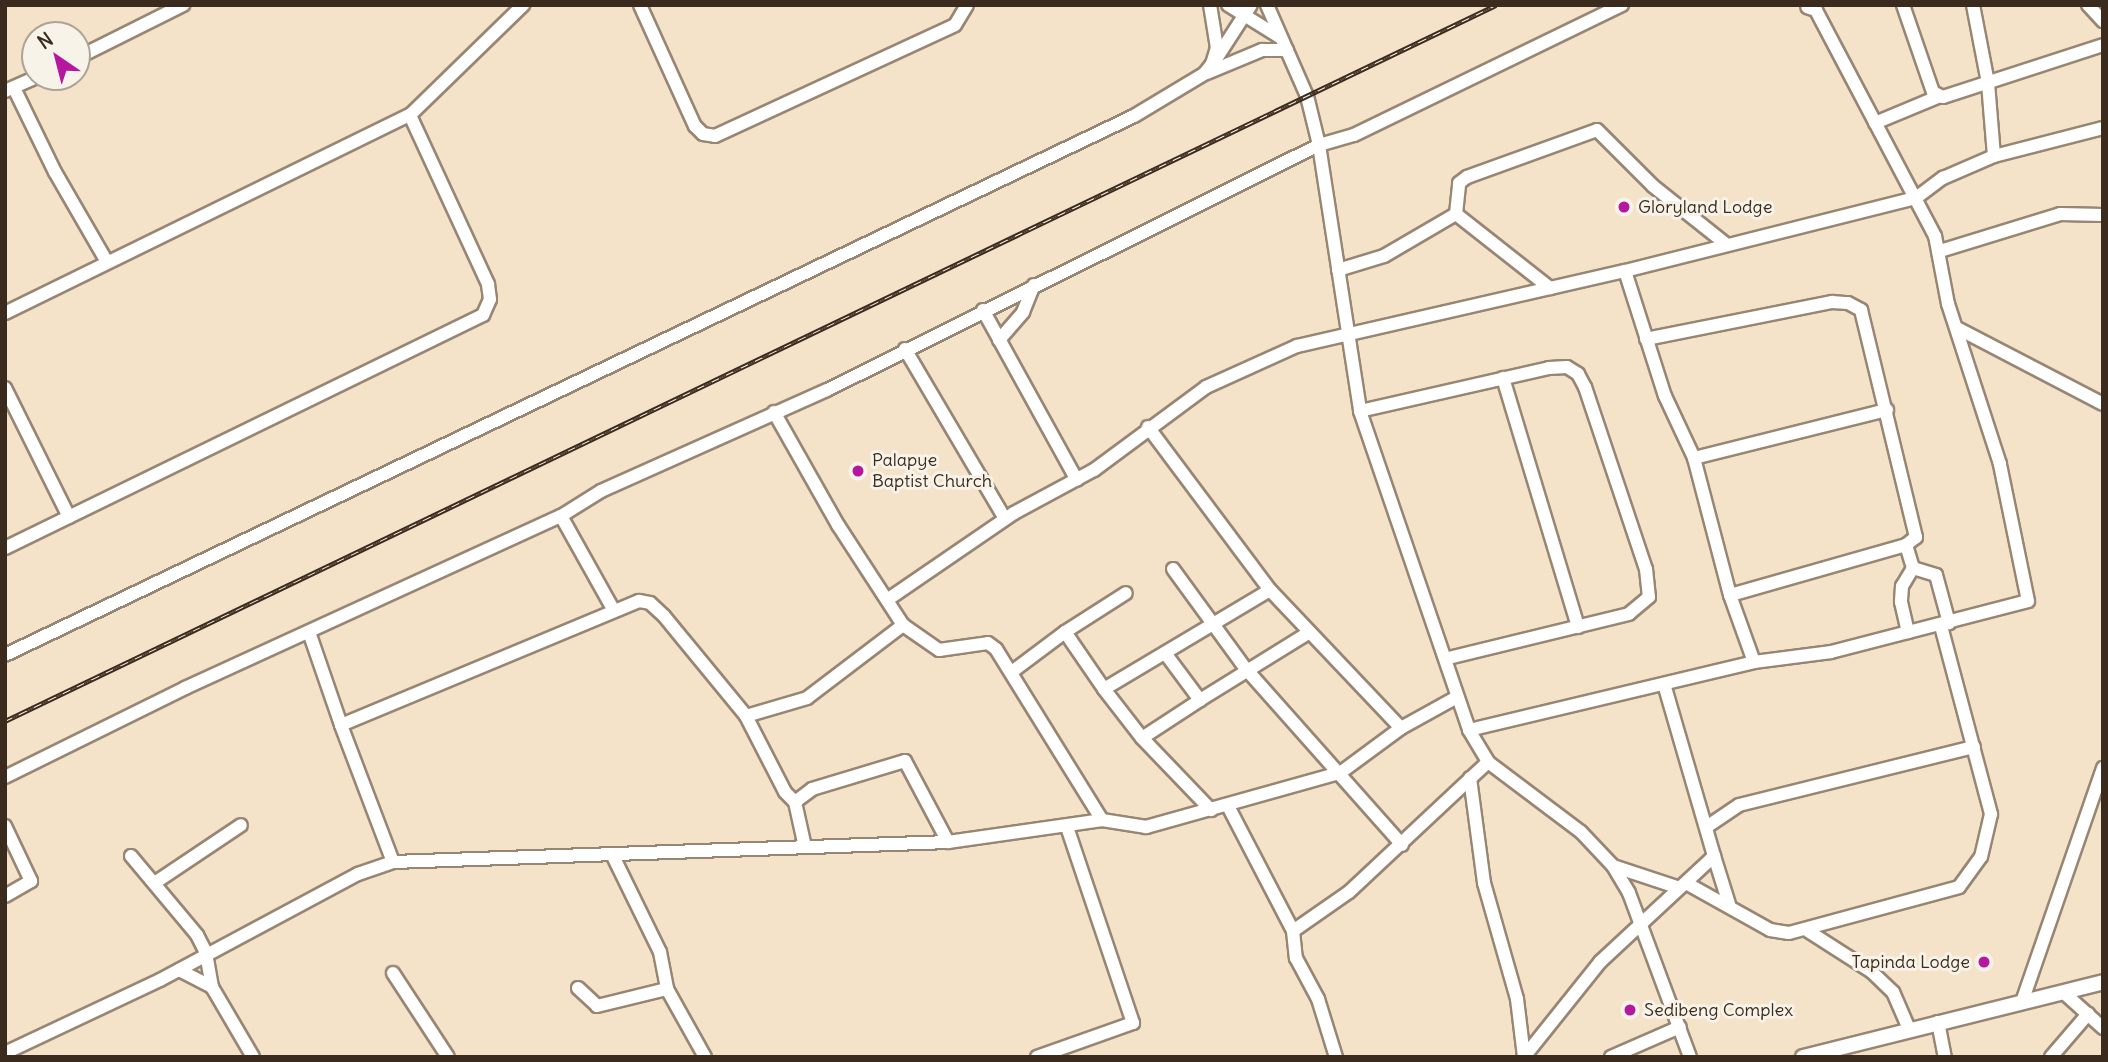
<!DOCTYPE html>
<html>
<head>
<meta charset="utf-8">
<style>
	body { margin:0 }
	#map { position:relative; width:2108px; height:1062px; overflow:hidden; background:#f4e2c9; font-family:Delius,sans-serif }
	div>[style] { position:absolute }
	.roads { filter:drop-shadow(2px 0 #988674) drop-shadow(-2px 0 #988674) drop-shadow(0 2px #988674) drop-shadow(0 -2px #988674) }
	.minor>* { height:12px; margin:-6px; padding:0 6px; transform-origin:6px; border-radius:6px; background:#fff }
	.tertiary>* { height:14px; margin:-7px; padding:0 7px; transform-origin:7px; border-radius:7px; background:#fff }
	.rail>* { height:5px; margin-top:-2.5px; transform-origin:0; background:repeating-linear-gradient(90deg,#f7f3e8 0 8px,#3b2a1e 0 16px); box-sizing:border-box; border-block:2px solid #3b2a1e }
	.dots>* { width:19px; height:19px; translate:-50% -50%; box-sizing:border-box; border:4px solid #f7f3e8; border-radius:50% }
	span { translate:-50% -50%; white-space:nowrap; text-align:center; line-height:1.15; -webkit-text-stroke:6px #f7f3e8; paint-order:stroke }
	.poi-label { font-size:18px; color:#3b2a1e }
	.left { translate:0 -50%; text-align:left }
	.right { translate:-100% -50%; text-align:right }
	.frame { position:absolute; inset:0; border:7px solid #3b2a1e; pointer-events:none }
	.north { position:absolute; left:21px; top:21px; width:70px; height:70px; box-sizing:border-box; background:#f7f3e8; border:2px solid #aca397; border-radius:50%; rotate:325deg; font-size:19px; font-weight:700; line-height:28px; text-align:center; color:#3b2a1e }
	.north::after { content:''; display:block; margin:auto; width:24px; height:32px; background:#b5179e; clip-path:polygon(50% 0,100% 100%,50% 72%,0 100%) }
</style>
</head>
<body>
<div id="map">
	<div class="roads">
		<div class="minor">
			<div style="left:640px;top:5px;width:133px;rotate:65.6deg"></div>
			<div style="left:695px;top:126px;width:11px;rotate:45deg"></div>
			<div style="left:703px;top:134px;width:12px;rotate:9deg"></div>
			<div style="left:715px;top:136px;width:264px;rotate:-24.8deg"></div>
			<div style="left:955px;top:25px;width:23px;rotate:-59deg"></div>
			<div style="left:1228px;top:5px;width:62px;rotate:31.9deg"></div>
			<div style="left:1267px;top:5px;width:99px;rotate:66.3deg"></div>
			<div style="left:1307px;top:96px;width:50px;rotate:76.2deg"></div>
			<div style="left:1319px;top:145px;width:269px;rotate:81.2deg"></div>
			<div style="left:1360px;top:411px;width:337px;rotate:71.1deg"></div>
			<div style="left:1469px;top:730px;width:37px;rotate:59deg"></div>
			<div style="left:1488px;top:762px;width:116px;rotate:37deg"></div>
			<div style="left:1581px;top:832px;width:47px;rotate:46.7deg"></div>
			<div style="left:1613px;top:866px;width:31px;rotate:59deg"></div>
			<div style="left:1629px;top:893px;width:175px;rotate:69.6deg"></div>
			<div style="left:1903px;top:5px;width:92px;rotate:71deg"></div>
			<div style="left:1933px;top:92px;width:11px;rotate:27deg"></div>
			<div style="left:1943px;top:97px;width:168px;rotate:-18deg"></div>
			<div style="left:1973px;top:5px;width:79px;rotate:79.1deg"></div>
			<div style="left:1988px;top:83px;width:73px;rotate:85.3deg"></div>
			<div style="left:2088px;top:5px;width:22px;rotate:47deg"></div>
			<div style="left:77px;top:58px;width:119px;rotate:-26.6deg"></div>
			<div style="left:1216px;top:59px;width:64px;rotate:-57.1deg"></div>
			<div style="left:1207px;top:73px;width:60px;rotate:-22.7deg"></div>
			<div style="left:1262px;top:50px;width:25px"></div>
			<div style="left:14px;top:88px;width:93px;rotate:64deg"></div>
			<div style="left:55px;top:172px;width:104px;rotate:60deg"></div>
			<div style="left:5px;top:91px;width:34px;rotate:-24deg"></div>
			<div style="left:1875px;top:123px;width:70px;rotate:-22.6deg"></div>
			<div style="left:1456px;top:214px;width:120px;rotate:38.2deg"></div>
			<div style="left:1940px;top:251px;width:126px;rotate:-17.1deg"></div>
			<div style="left:2060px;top:214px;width:43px;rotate:1.3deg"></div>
			<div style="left:1338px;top:270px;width:48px;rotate:-16.9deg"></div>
			<div style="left:1384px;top:256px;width:83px;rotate:-30.3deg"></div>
			<div style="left:1456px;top:214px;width:31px;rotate:-84deg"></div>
			<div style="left:1459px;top:183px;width:10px;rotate:-37deg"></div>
			<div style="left:1467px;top:177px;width:138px;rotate:-19.9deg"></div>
			<div style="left:1597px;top:130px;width:79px;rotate:45deg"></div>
			<div style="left:1653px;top:186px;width:93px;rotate:38.5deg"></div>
			<div style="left:1625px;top:271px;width:131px;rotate:72.3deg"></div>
			<div style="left:1665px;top:396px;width:68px;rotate:64.9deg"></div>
			<div style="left:1694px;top:458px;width:142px;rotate:75.3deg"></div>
			<div style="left:1730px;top:595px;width:71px;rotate:70.3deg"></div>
			<div style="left:983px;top:310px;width:194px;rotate:61.1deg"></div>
			<div style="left:5px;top:313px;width:451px;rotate:-26.1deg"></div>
			<div style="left:410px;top:115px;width:158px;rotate:-44.2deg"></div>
			<div style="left:1959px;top:329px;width:162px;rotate:27.5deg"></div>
			<div style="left:1646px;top:339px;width:190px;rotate:-11.3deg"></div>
			<div style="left:1832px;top:302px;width:16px;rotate:4deg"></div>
			<div style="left:1848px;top:303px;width:15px;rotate:28deg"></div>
			<div style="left:1861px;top:310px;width:234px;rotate:76.4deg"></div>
			<div style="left:1916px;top:537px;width:13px;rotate:141deg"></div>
			<div style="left:1906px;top:545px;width:183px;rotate:164.1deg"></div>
			<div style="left:999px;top:340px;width:37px;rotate:-49deg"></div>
			<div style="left:1023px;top:312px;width:29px;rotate:-68deg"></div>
			<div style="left:905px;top:349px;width:197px;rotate:59.5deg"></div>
			<div style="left:1503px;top:378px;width:260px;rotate:73.2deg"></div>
			<div style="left:5px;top:388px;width:144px;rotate:63.6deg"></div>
			<div style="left:1360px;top:411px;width:194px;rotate:-12.8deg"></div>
			<div style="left:1549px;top:368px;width:18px;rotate:-3deg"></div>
			<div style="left:1567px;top:367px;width:13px;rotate:32deg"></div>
			<div style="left:1578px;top:374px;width:15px;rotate:62deg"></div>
			<div style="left:1585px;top:387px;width:192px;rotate:71.5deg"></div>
			<div style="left:1646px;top:569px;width:28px;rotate:84deg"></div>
			<div style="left:1649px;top:597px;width:26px;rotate:140deg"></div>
			<div style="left:1629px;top:614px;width:189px;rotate:166.3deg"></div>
			<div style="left:774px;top:412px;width:130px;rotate:60.5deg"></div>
			<div style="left:838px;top:525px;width:119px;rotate:57deg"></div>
			<div style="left:903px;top:625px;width:44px;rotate:34.8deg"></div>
			<div style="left:939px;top:650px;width:49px;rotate:-8.1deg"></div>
			<div style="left:988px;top:643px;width:10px;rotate:37deg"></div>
			<div style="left:996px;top:649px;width:201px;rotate:58.2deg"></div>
			<div style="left:1148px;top:427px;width:204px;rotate:53.2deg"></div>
			<div style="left:1270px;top:590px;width:190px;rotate:46.5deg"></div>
			<div style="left:1694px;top:458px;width:199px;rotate:-14deg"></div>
			<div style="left:561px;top:516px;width:107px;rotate:60.8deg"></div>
			<div style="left:1906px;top:545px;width:24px;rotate:73deg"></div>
			<div style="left:1913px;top:568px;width:21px;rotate:121deg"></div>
			<div style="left:1902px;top:586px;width:16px;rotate:94deg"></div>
			<div style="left:1901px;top:602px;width:31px;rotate:77deg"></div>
			<div style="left:5px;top:548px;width:532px;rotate:-25.99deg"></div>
			<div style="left:483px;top:315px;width:17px;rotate:-66deg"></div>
			<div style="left:490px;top:299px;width:15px;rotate:-98deg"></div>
			<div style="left:488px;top:284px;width:186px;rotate:-114.8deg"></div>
			<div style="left:1913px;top:568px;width:24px;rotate:17deg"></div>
			<div style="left:1936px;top:575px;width:50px;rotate:74.8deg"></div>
			<div style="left:1173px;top:569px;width:124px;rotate:53.9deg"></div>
			<div style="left:1246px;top:669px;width:235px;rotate:48.4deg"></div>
			<div style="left:887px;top:600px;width:154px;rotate:-34.4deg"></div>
			<div style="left:1014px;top:513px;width:91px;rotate:-28.3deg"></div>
			<div style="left:1094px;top:470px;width:139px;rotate:-36.5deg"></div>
			<div style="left:1206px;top:387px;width:100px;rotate:-24.3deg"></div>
			<div style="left:1297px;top:346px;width:336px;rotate:-12.9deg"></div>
			<div style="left:1625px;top:271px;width:300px;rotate:-14.1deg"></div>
			<div style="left:1916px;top:198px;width:34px;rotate:-37deg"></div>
			<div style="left:1943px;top:178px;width:56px;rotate:-23.3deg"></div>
			<div style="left:1994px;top:156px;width:113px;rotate:-14.4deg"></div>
			<div style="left:309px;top:632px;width:98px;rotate:71deg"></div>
			<div style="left:1065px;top:632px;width:72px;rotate:-32.6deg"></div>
			<div style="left:1165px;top:653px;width:59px;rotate:53.3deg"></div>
			<div style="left:1200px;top:700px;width:127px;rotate:-31.8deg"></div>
			<div style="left:5px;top:655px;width:1251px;rotate:-25.52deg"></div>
			<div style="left:1134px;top:116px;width:82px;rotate:-31deg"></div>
			<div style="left:1204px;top:74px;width:13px;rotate:-51deg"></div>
			<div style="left:1212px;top:64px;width:17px;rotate:-73deg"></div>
			<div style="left:1217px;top:48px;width:44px;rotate:-99.2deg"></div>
			<div style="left:1013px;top:671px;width:65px;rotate:-36.9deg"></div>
			<div style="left:1065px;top:632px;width:69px;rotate:55.6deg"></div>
			<div style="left:1104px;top:689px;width:193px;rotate:-30.8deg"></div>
			<div style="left:1104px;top:689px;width:62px;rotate:52.2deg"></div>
			<div style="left:1142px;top:738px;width:100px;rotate:46.2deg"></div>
			<div style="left:746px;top:716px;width:64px;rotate:-16.4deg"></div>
			<div style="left:807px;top:698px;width:121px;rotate:-37.2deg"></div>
			<div style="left:1469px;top:730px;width:293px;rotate:-13.4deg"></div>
			<div style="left:1754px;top:662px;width:78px;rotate:-7.4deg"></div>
			<div style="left:1831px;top:652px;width:203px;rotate:-14.5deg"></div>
			<div style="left:2028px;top:601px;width:140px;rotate:-101.6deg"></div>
			<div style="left:2000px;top:464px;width:168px;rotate:-108deg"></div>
			<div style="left:1948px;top:304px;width:69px;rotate:-100.8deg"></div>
			<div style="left:1935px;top:236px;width:255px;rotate:-117.8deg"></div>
			<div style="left:1816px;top:10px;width:9px;rotate:-162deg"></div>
			<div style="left:1142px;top:738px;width:69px;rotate:-33.2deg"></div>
			<div style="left:5px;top:777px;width:201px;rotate:-26.3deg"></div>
			<div style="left:185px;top:688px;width:413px;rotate:-24.6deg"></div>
			<div style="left:561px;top:516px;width:47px;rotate:-32deg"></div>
			<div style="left:601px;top:491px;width:248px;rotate:-24.1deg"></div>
			<div style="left:827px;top:390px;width:550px;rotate:-26.47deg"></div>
			<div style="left:1319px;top:145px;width:36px;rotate:-16deg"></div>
			<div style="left:1354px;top:135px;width:298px;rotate:-25.9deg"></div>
			<div style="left:1470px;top:778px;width:106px;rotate:82.4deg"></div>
			<div style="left:1484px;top:883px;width:121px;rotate:74.1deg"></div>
			<div style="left:1517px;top:999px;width:58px;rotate:83.1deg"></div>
			<div style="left:795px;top:802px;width:21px;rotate:-37deg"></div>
			<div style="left:812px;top:789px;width:97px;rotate:-16.8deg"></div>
			<div style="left:905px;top:761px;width:92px;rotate:62deg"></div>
			<div style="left:1228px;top:806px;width:141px;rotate:62.5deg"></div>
			<div style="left:1293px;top:931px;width:27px;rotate:84deg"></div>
			<div style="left:1296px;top:958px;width:47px;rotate:61.8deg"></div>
			<div style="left:1318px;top:999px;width:61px;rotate:72.8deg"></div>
			<div style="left:5px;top:826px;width:61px;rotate:64.7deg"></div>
			<div style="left:31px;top:881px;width:30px;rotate:150deg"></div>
			<div style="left:1708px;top:826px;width:37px;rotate:-34deg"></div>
			<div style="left:1739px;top:805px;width:242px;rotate:-13.9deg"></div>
			<div style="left:131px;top:856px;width:103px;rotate:50.1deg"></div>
			<div style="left:197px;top:935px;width:20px;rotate:63deg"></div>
			<div style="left:206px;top:953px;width:35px;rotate:80deg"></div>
			<div style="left:212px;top:987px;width:81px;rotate:59.6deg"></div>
			<div style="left:613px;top:856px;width:107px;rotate:63.9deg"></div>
			<div style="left:660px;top:952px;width:38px;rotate:79deg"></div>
			<div style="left:667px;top:989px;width:78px;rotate:60.8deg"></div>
			<div style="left:1714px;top:856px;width:50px;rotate:72.6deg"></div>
			<div style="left:393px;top:862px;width:147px;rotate:-110.8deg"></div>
			<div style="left:341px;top:725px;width:323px;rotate:-22.6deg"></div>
			<div style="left:639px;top:601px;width:11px;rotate:10deg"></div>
			<div style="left:650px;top:603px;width:19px;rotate:43deg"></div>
			<div style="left:664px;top:616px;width:129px;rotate:50.6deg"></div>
			<div style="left:746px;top:716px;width:85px;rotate:62.8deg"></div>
			<div style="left:785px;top:792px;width:14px;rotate:45deg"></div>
			<div style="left:795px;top:802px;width:46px;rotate:77.5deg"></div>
			<div style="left:1613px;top:866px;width:67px;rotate:18.2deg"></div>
			<div style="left:156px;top:882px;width:102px;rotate:-33.8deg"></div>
			<div style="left:1686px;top:883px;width:96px;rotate:29.2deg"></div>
			<div style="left:1770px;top:930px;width:19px;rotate:9deg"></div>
			<div style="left:1789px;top:933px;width:176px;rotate:-15.1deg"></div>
			<div style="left:1959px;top:887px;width:37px;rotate:-54deg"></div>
			<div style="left:1981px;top:857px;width:44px;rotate:-76.9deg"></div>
			<div style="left:1991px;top:814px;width:195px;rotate:-104.9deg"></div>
			<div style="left:1293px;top:931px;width:68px;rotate:-34.9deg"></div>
			<div style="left:1349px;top:892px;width:190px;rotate:-43.1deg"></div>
			<div style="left:1808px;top:931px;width:76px;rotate:32.6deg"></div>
			<div style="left:1872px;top:972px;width:29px;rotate:44deg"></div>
			<div style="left:1893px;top:992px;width:40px;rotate:66.6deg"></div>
			<div style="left:179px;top:970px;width:37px;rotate:27deg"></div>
			<div style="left:393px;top:973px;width:100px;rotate:56.8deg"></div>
			<div style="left:578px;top:988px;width:26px;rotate:43deg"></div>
			<div style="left:597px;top:1006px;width:72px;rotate:-13.7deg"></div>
			<div style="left:2063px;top:992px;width:54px;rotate:42deg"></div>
			<div style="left:2022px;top:1002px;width:248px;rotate:-70.9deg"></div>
			<div style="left:1938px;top:1022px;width:36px;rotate:79deg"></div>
			<div style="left:5px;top:1053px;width:171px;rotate:-25.2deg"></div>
			<div style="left:160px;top:980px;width:225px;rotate:-28.2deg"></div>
			<div style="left:358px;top:874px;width:37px;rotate:-19deg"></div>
			<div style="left:393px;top:862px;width:555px;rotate:-2.06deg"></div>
			<div style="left:948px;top:842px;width:156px;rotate:-8.1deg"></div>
			<div style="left:1102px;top:820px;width:45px;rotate:9deg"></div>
			<div style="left:1146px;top:827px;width:201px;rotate:-15.6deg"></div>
			<div style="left:1340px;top:773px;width:76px;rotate:-36.4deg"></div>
			<div style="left:1401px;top:728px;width:64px;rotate:-29deg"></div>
			<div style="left:1037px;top:1057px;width:102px;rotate:-19.5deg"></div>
			<div style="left:1133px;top:1023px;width:207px;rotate:-108.6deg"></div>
			<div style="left:1524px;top:1057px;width:122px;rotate:-51.3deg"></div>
			<div style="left:1600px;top:962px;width:156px;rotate:-42.9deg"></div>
			<div style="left:1714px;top:856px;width:179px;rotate:-106.2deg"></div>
			<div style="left:1611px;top:1057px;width:75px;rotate:-23.5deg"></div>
			<div style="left:2051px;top:1057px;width:57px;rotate:-49.3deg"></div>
		</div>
		<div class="tertiary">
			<div style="left:1803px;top:1057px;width:309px;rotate:-14deg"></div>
		</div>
	</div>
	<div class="rail">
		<div style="left:5px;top:721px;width:1654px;rotate:-25.65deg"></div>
	</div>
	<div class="dots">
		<div style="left:1624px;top:207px;background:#b5179e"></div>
		<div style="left:858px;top:471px;background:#b5179e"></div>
		<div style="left:1984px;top:962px;background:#b5179e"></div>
		<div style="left:1630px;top:1010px;background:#b5179e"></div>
	</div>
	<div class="poi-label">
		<span class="left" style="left:1638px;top:207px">Gloryland Lodge</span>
		<span class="left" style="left:872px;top:471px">Palapye<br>Baptist Church</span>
		<span class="right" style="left:1970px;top:962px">Tapinda Lodge</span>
		<span class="left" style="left:1644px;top:1010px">Sedibeng Complex</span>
	</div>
	<div class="frame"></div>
	<div class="north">N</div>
</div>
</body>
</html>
